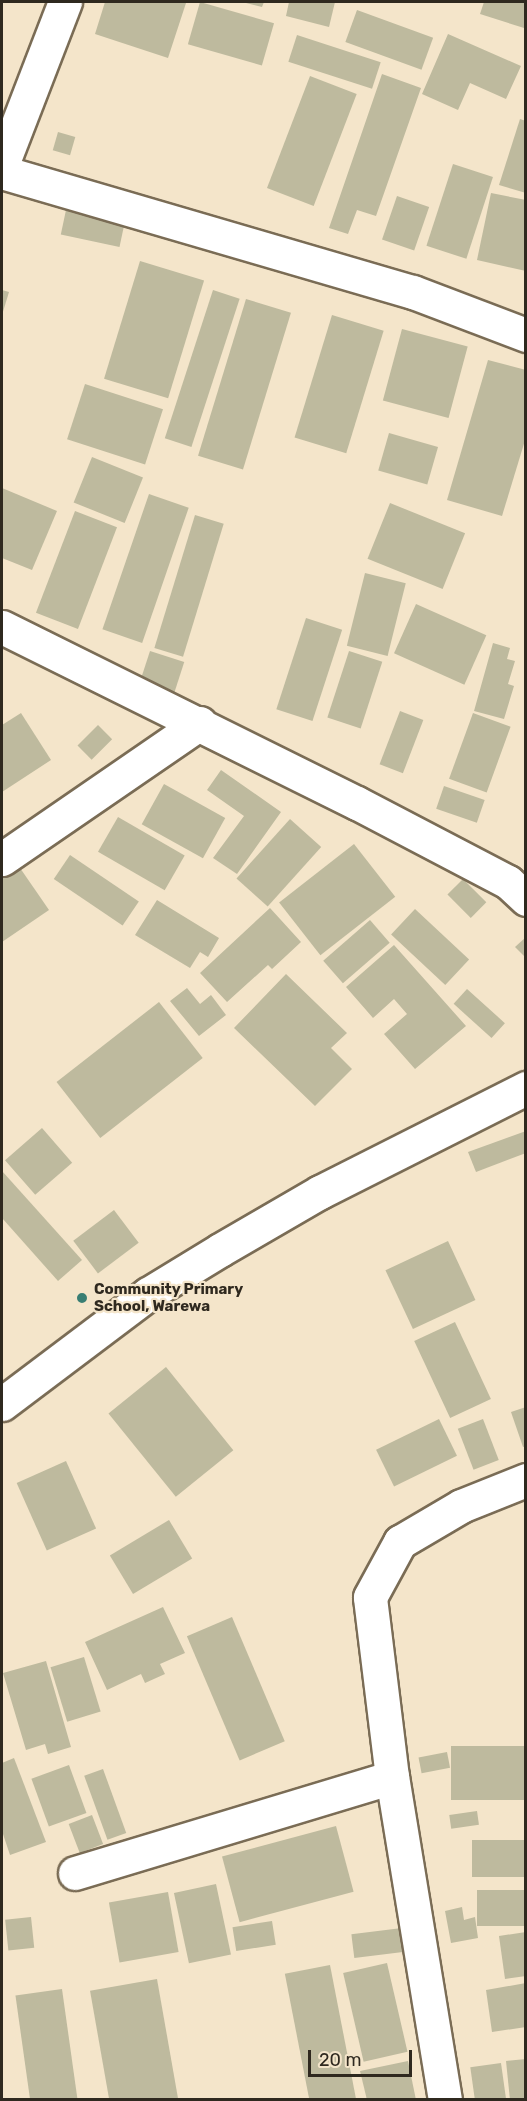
<!DOCTYPE html>
<html>
<head>
<meta charset="utf-8">
<style>
	body { margin:0 }
	#map { position:relative; width:527px; height:2101px; overflow:hidden; background:#f4e5ca; font-family:Rubik,sans-serif }
	div>[style] { position:absolute }
	.building>* { inset:0; background:#beba9e; transform-origin:0 0 }
	.roads { filter:drop-shadow(2px 0 #7a6c55) drop-shadow(-2px 0 #7a6c55) drop-shadow(0 2px #7a6c55) drop-shadow(0 -2px #7a6c55) }
	.minor>* { height:33px; margin:-16.5px; padding:0 16.5px; transform-origin:16.5px; border-radius:16.5px; background:#fff }
	.dots>* { width:16px; height:16px; translate:-50% -50%; box-sizing:border-box; border:3px solid #f4e5ca; border-radius:50% }
	span { translate:-50% -50%; white-space:nowrap; text-align:center; line-height:1.15; -webkit-text-stroke:4.5px #f4e5ca; paint-order:stroke }
	.poi-label { font-size:15px; color:#2f291f; font-weight:700 }
	.left { translate:0 -50%; text-align:left }
	.frame { position:absolute; inset:0; border:3px solid #2f291f; pointer-events:none }
	.scale { position:absolute; left:308px; top:2050px; width:104px; height:27px; box-sizing:border-box; border:3px solid #2f291f; border-top:0; padding-left:8px; font-size:18px; line-height:21px; white-space:nowrap; color:#2f291f; -webkit-text-stroke:4px #f4e5ca; paint-order:stroke }
</style>
</head>
<body>
<div id="map">
	<div class="building">
		<div style="clip-path:polygon(105px 2px,186px 3px,168px 58px,95px 34px)"></div>
		<div style="left:200px;top:2px;width:77px;height:44px;rotate:16deg"></div>
		<div style="clip-path:polygon(242px 2px,264px 2px,262px 7px)"></div>
		<div style="clip-path:polygon(289px 2px,335px 2px,329px 27px,286px 16px)"></div>
		<div style="clip-path:polygon(484px 2px,526px 2px,524px 28px,480px 14px)"></div>
		<div style="left:357px;top:10px;width:81px;height:34px;rotate:20deg"></div>
		<div style="clip-path:polygon(448px 34px,521px 66px,506px 99px,470px 83px,458px 110px,422px 94px)"></div>
		<div style="left:297px;top:35px;width:88px;height:28px;rotate:18deg"></div>
		<div style="clip-path:polygon(382px 74px,421px 88px,376px 216px,357px 210px,348px 234px,329px 228px)"></div>
		<div style="left:310px;top:76px;width:50px;height:120px;rotate:21deg"></div>
		<div style="clip-path:polygon(520px 119px,526px 121px,526px 193px,499px 185px)"></div>
		<div style="left:58px;top:132px;width:18px;height:19px;rotate:16deg"></div>
		<div style="left:453px;top:164px;width:42px;height:86px;rotate:18deg"></div>
		<div style="clip-path:polygon(491px 193px,526px 200px,526px 271px,477px 260px)"></div>
		<div style="left:397px;top:196px;width:34px;height:46px;rotate:19deg"></div>
		<div style="left:66px;top:210px;width:60px;height:25px;rotate:12deg"></div>
		<div style="left:140px;top:261px;width:67px;height:123px;rotate:17deg"></div>
		<div style="clip-path:polygon(2px 290px,9px 292px,2px 315px)"></div>
		<div style="left:213px;top:290px;width:28px;height:156px;rotate:18deg"></div>
		<div style="left:246px;top:299px;width:47px;height:164px;rotate:17deg"></div>
		<div style="left:332px;top:315px;width:54px;height:128px;rotate:17deg"></div>
		<div style="left:402px;top:329px;width:68px;height:74px;rotate:15deg"></div>
		<div style="clip-path:polygon(488px 360px,526px 370px,526px 437px,502px 516px,447px 500px)"></div>
		<div style="left:85px;top:384px;width:82px;height:58px;rotate:18deg"></div>
		<div style="left:389px;top:433px;width:51px;height:39px;rotate:16deg"></div>
		<div style="left:92px;top:457px;width:55px;height:49px;rotate:22deg"></div>
		<div style="clip-path:polygon(2px 488px,57px 511px,32px 570px,2px 558px)"></div>
		<div style="left:149px;top:494px;width:42px;height:143px;rotate:19deg"></div>
		<div style="left:390px;top:503px;width:81px;height:60px;rotate:22deg"></div>
		<div style="left:75px;top:511px;width:45px;height:109px;rotate:21deg"></div>
		<div style="left:195px;top:515px;width:30px;height:139px;rotate:17deg"></div>
		<div style="left:365px;top:573px;width:42px;height:75px;rotate:14deg"></div>
		<div style="left:416px;top:604px;width:77px;height:54px;rotate:24deg"></div>
		<div style="left:306px;top:618px;width:38px;height:96px;rotate:18deg"></div>
		<div style="clip-path:polygon(493px 643px,510px 648px,507px 659px,515px 661px,508px 684px,514px 686px,504px 719px,474px 711px)"></div>
		<div style="left:150px;top:651px;width:36px;height:35px;rotate:18deg"></div>
		<div style="left:349px;top:651px;width:35px;height:70px;rotate:18deg"></div>
		<div style="left:400px;top:711px;width:25px;height:57px;rotate:21deg"></div>
		<div style="clip-path:polygon(21px 713px,51px 760px,2px 792px,2px 725px)"></div>
		<div style="left:473px;top:713px;width:40px;height:70px;rotate:20deg"></div>
		<div style="left:98px;top:725px;width:20px;height:29px;rotate:45deg"></div>
		<div style="clip-path:polygon(221px 770px,281px 812px,237px 874px,213px 858px,244px 816px,207px 790px)"></div>
		<div style="left:164px;top:784px;width:70px;height:46px;rotate:29deg"></div>
		<div style="left:444px;top:786px;width:43px;height:24px;rotate:19deg"></div>
		<div style="left:118px;top:817px;width:77px;height:40px;rotate:30deg"></div>
		<div style="left:290px;top:819px;width:42px;height:80px;rotate:42deg"></div>
		<div style="left:354px;top:844px;width:67px;height:95px;rotate:52deg"></div>
		<div style="left:70px;top:855px;width:83px;height:29px;rotate:34deg"></div>
		<div style="clip-path:polygon(18px 865px,49px 910px,2px 942px,2px 876px)"></div>
		<div style="left:463px;top:879px;width:33px;height:22px;rotate:45deg"></div>
		<div style="clip-path:polygon(157px 900px,219px 938px,208px 957px,200px 952px,190px 968px,135px 935px)"></div>
		<div style="clip-path:polygon(270px 908px,301px 942px,272px 969px,268px 965px,227px 1002px,200px 973px)"></div>
		<div style="left:415px;top:909px;width:74px;height:35px;rotate:43deg"></div>
		<div style="left:370px;top:920px;width:30px;height:62px;rotate:49deg"></div>
		<div style="clip-path:polygon(526px 937px,526px 958px,515px 947px)"></div>
		<div style="clip-path:polygon(394px 945px,466px 1026px,415px 1069px,384px 1034px,407px 1014px,394px 999px,373px 1018px,346px 987px)"></div>
		<div style="clip-path:polygon(286px 974px,347px 1033px,331px 1048px,352px 1069px,315px 1106px,234px 1028px)"></div>
		<div style="clip-path:polygon(187px 988px,200px 1004px,211px 995px,226px 1015px,199px 1036px,170px 1001px)"></div>
		<div style="left:467px;top:989px;width:51px;height:20px;rotate:42deg"></div>
		<div style="left:159px;top:1002px;width:71px;height:130px;rotate:52deg"></div>
		<div style="left:42px;top:1128px;width:46px;height:49px;rotate:49deg"></div>
		<div style="clip-path:polygon(526px 1131px,526px 1153px,476px 1172px,468px 1152px)"></div>
		<div style="clip-path:polygon(2px 1171px,82px 1260px,58px 1281px,2px 1218px)"></div>
		<div style="left:114px;top:1210px;width:41px;height:51px;rotate:53deg"></div>
		<div style="left:448px;top:1241px;width:65px;height:69px;rotate:65deg"></div>
		<div style="left:455px;top:1322px;width:85px;height:45px;rotate:65deg"></div>
		<div style="left:166px;top:1367px;width:107px;height:74px;rotate:51deg"></div>
		<div style="clip-path:polygon(526px 1407px,526px 1446px,523px 1447px,511px 1412px)"></div>
		<div style="left:439px;top:1419px;width:41px;height:70px;rotate:64deg"></div>
		<div style="left:483px;top:1419px;width:44px;height:27px;rotate:69deg"></div>
		<div style="left:66px;top:1461px;width:74px;height:54px;rotate:66deg"></div>
		<div style="left:169px;top:1520px;width:45px;height:69px;rotate:59deg"></div>
		<div style="clip-path:polygon(163px 1607px,185px 1653px,160px 1664px,165px 1674px,145px 1683px,141px 1674px,107px 1690px,85px 1642px)"></div>
		<div style="left:232px;top:1617px;width:135px;height:49px;rotate:67deg"></div>
		<div style="left:84px;top:1657px;width:57px;height:35px;rotate:73deg"></div>
		<div style="clip-path:polygon(46px 1661px,71px 1747px,48px 1754px,45px 1744px,26px 1750px,3px 1673px)"></div>
		<div style="left:526px;top:1746px;width:54px;height:75px;rotate:90deg"></div>
		<div style="left:447px;top:1752px;width:16px;height:29px;rotate:79deg"></div>
		<div style="clip-path:polygon(14px 1758px,46px 1842px,10px 1855px,2px 1831px,2px 1763px)"></div>
		<div style="left:69px;top:1765px;width:51px;height:40px;rotate:70deg"></div>
		<div style="left:103px;top:1769px;width:68px;height:20px;rotate:70deg"></div>
		<div style="left:477px;top:1811px;width:14px;height:28px;rotate:82deg"></div>
		<div style="left:92px;top:1815px;width:31px;height:25px;rotate:69deg"></div>
		<div style="left:336px;top:1826px;width:68px;height:118px;rotate:75deg"></div>
		<div style="left:526px;top:1840px;width:37px;height:54px;rotate:90deg"></div>
		<div style="left:216px;top:1884px;width:72px;height:43px;rotate:78deg"></div>
		<div style="left:526px;top:1890px;width:36px;height:49px;rotate:90deg"></div>
		<div style="left:168px;top:1892px;width:61px;height:60px;rotate:80deg"></div>
		<div style="clip-path:polygon(462px 1907px,464px 1920px,475px 1917px,478px 1938px,451px 1943px,445px 1911px)"></div>
		<div style="left:31px;top:1917px;width:31px;height:26px;rotate:84deg"></div>
		<div style="left:272px;top:1921px;width:24px;height:40px;rotate:81deg"></div>
		<div style="left:402px;top:1928px;width:24px;height:51px;rotate:83deg"></div>
		<div style="clip-path:polygon(526px 1932px,526px 1976px,505px 1979px,499px 1936px)"></div>
		<div style="left:387px;top:1963px;width:91px;height:45px;rotate:77deg"></div>
		<div style="left:330px;top:1965px;width:137px;height:46px;rotate:79deg"></div>
		<div style="left:157px;top:1979px;width:123px;height:68px;rotate:80deg"></div>
		<div style="clip-path:polygon(526px 1983px,526px 2027px,492px 2032px,486px 1990px)"></div>
		<div style="left:62px;top:1989px;width:112px;height:47px;rotate:82deg"></div>
		<div style="clip-path:polygon(526px 2059px,526px 2100px,510px 2100px,506px 2061px)"></div>
		<div style="clip-path:polygon(408px 2061px,416px 2100px,367px 2100px,360px 2071px)"></div>
		<div style="left:501px;top:2063px;width:37px;height:31px;rotate:82deg"></div>
	</div>
	<div class="roads">
		<div class="minor">
			<div style="left:2px;top:165px;width:175px;rotate:-68.9deg"></div>
			<div style="left:2px;top:172px;width:428px;rotate:16.3deg"></div>
			<div style="left:413px;top:292px;width:121px;rotate:20.8deg"></div>
			<div style="left:2px;top:627px;width:396px;rotate:26.4deg"></div>
			<div style="left:357px;top:803px;width:170px;rotate:27.6deg"></div>
			<div style="left:508px;top:882px;width:25px;rotate:43deg"></div>
			<div style="left:2px;top:859px;width:240px;rotate:-34.5deg"></div>
			<div style="left:2px;top:1404px;width:183px;rotate:-37deg"></div>
			<div style="left:148px;top:1294px;width:84px;rotate:-31.4deg"></div>
			<div style="left:220px;top:1250px;width:116px;rotate:-30.1deg"></div>
			<div style="left:320px;top:1192px;width:231px;rotate:-26.8deg"></div>
			<div style="left:75px;top:1873px;width:331px;rotate:-16.8deg"></div>
			<div style="left:445px;top:2100px;width:327px;rotate:-99.3deg"></div>
			<div style="left:392px;top:1777px;width:181px;rotate:-97deg"></div>
			<div style="left:370px;top:1597px;width:63px;rotate:-61.4deg"></div>
			<div style="left:400px;top:1542px;width:71px;rotate:-30.5deg"></div>
			<div style="left:461px;top:1506px;width:70px;rotate:-21.8deg"></div>
		</div>
	</div>
	<div class="dots">
		<div style="left:82px;top:1298px;background:#397e73"></div>
	</div>
	<div class="poi-label">
		<span class="left" style="left:94px;top:1298px">Community Primary<br>School, Warewa</span>
	</div>
	<div class="frame"></div>
	<div class="scale">20 m</div>
</div>
</body>
</html>
